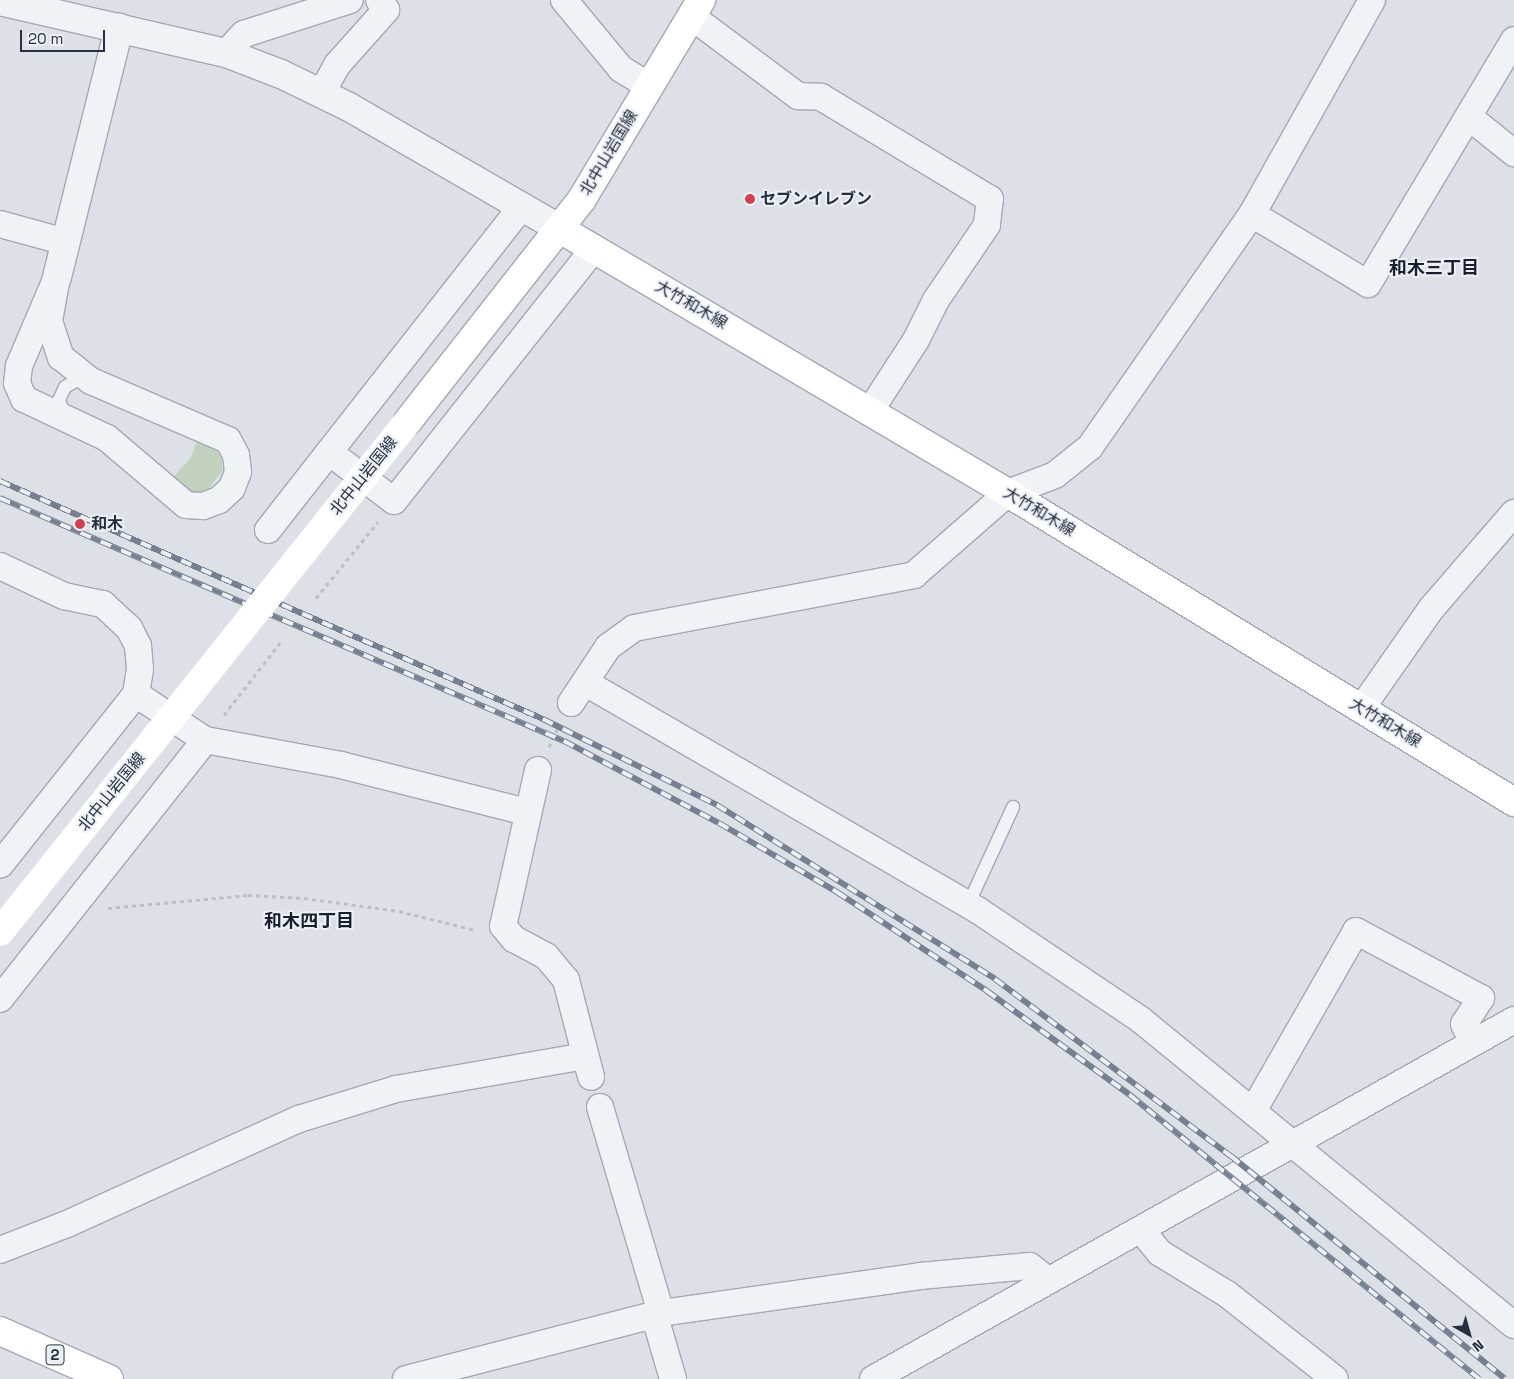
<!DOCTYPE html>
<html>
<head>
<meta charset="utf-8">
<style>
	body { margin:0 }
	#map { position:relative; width:1514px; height:1379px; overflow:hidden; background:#dde1e7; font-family:"Space Grotesk","Noto Sans JP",sans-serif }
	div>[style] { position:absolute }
	.green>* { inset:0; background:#c2d1be }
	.path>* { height:3px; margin-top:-1.5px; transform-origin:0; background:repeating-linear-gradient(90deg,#bcbfc6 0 4px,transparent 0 8px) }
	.roads { filter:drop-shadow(1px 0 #a3a8b1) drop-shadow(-1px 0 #a3a8b1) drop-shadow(0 1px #a3a8b1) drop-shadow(0 -1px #a3a8b1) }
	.service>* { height:12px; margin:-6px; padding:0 6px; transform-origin:6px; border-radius:6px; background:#f0f2f6 }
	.minor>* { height:26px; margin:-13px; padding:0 13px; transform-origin:13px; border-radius:13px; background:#f0f2f6 }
	.tertiary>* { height:28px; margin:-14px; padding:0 14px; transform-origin:14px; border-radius:14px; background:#f0f2f6 }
	.secondary>* { height:28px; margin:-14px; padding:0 14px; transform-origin:14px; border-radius:14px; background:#fff }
	.trunk>* { height:28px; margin:-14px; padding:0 14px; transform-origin:14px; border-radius:14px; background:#fff }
	.rail>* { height:5.5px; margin-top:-2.75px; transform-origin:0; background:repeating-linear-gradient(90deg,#ecf0f5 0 11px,#778091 0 22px); box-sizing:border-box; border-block:1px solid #778091 }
	.secondary-bridge>* { height:28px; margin:-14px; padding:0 14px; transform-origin:14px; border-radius:14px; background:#fff }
	.dots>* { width:14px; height:14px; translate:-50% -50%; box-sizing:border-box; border:2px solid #ecf0f5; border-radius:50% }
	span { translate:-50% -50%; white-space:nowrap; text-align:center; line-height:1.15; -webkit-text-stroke:4px #ecf0f5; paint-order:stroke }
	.shield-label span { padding:1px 4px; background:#ecf0f5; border:1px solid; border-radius:4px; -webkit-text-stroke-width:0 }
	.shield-label { font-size:15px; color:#272e3e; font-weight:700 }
	.street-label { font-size:16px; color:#272e3e }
	.poi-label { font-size:16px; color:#272e3e; font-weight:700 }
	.left { translate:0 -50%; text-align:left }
	.neighbourhood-label { font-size:18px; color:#191f2e; font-weight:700 }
	.north { position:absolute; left:1444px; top:1309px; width:50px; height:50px; -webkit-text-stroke:4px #ecf0f5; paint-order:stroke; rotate:142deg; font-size:14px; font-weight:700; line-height:20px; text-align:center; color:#272e3e }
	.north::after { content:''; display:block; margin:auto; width:18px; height:22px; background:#272e3e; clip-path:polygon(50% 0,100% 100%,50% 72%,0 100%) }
	.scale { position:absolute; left:20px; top:30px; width:85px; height:22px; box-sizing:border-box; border:2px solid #272e3e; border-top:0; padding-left:6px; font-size:15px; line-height:18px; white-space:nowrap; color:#272e3e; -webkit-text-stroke:4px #ecf0f5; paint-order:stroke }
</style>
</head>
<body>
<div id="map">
	<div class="green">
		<div style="clip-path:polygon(200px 434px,221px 456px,223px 470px,207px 491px,194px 493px,173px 477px,190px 459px)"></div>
	</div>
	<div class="path">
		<div style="left:316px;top:598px;width:98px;rotate:-50.8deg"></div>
		<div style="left:224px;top:715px;width:96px;rotate:-52.2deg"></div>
		<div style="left:549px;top:747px;width:21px;rotate:-65deg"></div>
		<div style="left:108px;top:908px;width:141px;rotate:-5.3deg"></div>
		<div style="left:248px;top:895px;width:56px;rotate:3.1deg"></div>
		<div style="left:304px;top:898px;width:96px;rotate:7.8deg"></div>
		<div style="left:399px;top:911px;width:78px;rotate:14deg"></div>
	</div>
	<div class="roads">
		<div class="service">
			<div style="left:65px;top:416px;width:17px;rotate:-111deg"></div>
			<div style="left:59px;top:400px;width:14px;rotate:-65deg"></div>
			<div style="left:65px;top:387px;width:14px;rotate:-30deg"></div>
			<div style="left:77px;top:380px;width:9px"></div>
			<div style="left:968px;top:905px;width:108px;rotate:-65.3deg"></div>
		</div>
		<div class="minor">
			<div style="left:564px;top:0;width:89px;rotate:50.4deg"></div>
			<div style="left:621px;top:69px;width:33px;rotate:31deg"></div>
			<div style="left:691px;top:16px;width:134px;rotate:36.8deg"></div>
			<div style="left:798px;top:96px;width:23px;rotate:2deg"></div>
			<div style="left:821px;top:97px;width:197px;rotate:31.1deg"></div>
			<div style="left:990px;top:199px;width:26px;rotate:97deg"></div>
			<div style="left:987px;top:225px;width:91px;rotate:124.2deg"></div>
			<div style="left:936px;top:300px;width:45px;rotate:116.6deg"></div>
			<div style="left:916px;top:340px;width:85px;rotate:122.9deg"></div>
			<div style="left:226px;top:53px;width:26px;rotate:-47deg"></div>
			<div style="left:244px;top:34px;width:111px;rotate:-17.8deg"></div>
			<div style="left:321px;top:94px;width:33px;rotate:-61deg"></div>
			<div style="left:337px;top:65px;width:74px;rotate:-48.3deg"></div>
			<div style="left:386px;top:10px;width:12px;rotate:-125deg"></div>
			<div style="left:1469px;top:117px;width:58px;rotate:38.7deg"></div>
			<div style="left:1252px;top:214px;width:135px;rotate:31.1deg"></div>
			<div style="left:1368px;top:284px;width:284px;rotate:-59.1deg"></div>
			<div style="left:0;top:224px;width:68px;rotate:15.3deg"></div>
			<div style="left:57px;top:277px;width:45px;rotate:100.3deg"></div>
			<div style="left:49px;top:321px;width:38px;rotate:72deg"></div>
			<div style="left:61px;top:357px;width:38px;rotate:39deg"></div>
			<div style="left:91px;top:381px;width:149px;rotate:23.3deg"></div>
			<div style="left:228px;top:440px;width:17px;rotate:62deg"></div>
			<div style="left:236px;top:455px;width:17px;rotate:83deg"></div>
			<div style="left:238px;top:472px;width:17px;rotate:111deg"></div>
			<div style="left:232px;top:488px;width:18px;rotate:137deg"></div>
			<div style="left:219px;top:500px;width:17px;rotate:159deg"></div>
			<div style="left:203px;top:506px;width:17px;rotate:-177deg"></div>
			<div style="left:186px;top:505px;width:104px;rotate:-139.7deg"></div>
			<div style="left:107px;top:438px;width:92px;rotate:-154.8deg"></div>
			<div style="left:24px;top:399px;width:17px;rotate:-114deg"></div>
			<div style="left:17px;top:383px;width:17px;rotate:-83deg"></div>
			<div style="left:19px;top:366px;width:97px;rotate:-66.9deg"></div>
			<div style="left:329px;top:452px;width:81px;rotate:37deg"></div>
			<div style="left:394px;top:501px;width:322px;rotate:-51.6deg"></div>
			<div style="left:268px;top:530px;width:410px;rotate:-51.9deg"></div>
			<div style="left:0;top:566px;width:71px;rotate:25.1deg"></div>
			<div style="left:64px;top:596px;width:40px;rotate:12deg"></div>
			<div style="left:103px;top:604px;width:35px;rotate:43deg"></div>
			<div style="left:129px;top:628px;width:20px;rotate:63deg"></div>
			<div style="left:138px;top:646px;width:23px;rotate:85deg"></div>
			<div style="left:140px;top:669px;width:25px;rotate:99deg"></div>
			<div style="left:136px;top:694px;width:218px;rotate:128.5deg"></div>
			<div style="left:586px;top:683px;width:454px;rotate:30.1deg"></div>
			<div style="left:979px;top:911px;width:195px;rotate:33.9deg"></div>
			<div style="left:1141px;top:1020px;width:482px;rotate:39.3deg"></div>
			<div style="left:571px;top:703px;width:67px;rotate:-56.5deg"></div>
			<div style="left:608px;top:647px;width:32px;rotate:-36deg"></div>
			<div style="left:634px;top:628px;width:285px;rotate:-10.7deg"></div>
			<div style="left:914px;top:575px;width:125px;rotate:-41.1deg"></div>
			<div style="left:1008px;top:493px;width:50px;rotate:-21deg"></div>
			<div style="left:1055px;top:475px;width:45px;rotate:-38.7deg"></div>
			<div style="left:1090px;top:447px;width:284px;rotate:-55.2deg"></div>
			<div style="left:1252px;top:214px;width:245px;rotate:-60.7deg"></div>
			<div style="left:1361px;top:709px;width:122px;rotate:-55deg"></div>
			<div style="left:1431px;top:609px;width:127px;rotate:-49.2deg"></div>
			<div style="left:205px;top:740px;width:138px;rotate:10.4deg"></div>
			<div style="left:341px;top:765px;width:192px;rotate:14.2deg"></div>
			<div style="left:538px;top:770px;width:160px;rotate:102.6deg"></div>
			<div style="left:503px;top:926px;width:17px;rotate:50deg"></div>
			<div style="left:514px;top:939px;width:36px;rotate:28deg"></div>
			<div style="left:546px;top:956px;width:31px;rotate:50deg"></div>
			<div style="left:566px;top:980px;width:100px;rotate:75.5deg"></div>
			<div style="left:0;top:999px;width:330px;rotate:-51.6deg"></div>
			<div style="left:205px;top:740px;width:83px;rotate:-146.3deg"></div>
			<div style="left:600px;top:1107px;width:215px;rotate:73.5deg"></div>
			<div style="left:661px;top:1313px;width:12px;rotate:110deg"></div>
			<div style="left:657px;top:1324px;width:57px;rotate:73.8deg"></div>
			<div style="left:1253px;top:1111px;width:207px;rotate:-60.2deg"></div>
			<div style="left:1356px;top:931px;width:142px;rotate:28.2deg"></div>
			<div style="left:1481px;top:998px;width:31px;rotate:123deg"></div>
			<div style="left:1464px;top:1024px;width:20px;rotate:63deg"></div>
			<div style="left:1142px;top:1231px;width:28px;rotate:51deg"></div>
			<div style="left:1160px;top:1253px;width:79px;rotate:31.5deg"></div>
			<div style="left:1227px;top:1294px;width:137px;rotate:38.2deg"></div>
			<div style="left:0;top:1250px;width:72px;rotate:-21.2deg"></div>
			<div style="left:67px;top:1224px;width:255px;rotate:-24.4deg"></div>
			<div style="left:299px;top:1119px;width:102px;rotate:-17.2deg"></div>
			<div style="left:396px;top:1089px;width:192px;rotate:-9.9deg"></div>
			<div style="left:406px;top:1379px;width:263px;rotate:-14.5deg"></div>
			<div style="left:661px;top:1313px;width:262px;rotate:-8.1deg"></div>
			<div style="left:920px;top:1276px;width:110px;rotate:-5.2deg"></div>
			<div style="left:1030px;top:1266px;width:22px;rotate:39deg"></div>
			<div style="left:873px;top:1379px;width:735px;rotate:-29.25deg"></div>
		</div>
		<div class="tertiary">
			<div style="left:0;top:1px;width:232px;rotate:13deg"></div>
			<div style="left:226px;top:53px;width:59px;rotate:20.9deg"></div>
			<div style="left:281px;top:74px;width:76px;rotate:25.9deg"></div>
			<div style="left:349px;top:107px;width:244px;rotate:30deg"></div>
			<div style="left:57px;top:277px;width:257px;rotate:-76deg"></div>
		</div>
		<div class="secondary">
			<div style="left:560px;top:229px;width:520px;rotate:30.51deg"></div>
			<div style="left:1008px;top:493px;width:593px;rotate:31.41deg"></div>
			<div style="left:408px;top:421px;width:282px;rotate:-51.9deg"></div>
			<div style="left:582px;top:199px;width:232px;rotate:-59.1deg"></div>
		</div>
		<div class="trunk">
			<div style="left:0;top:1331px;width:119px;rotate:23.8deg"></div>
		</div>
	</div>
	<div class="rail">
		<div style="left:0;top:481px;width:593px;rotate:23.67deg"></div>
		<div style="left:543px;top:719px;width:194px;rotate:26.3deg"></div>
		<div style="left:717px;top:805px;width:328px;rotate:32deg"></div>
		<div style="left:995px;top:979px;width:295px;rotate:36.9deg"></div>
		<div style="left:1231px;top:1156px;width:353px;rotate:39.1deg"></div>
		<div style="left:0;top:498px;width:614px;rotate:23.31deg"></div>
		<div style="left:564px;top:741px;width:175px;rotate:27.9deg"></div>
		<div style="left:719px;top:823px;width:137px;rotate:30.3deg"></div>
		<div style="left:837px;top:892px;width:180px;rotate:33.4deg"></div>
		<div style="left:987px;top:991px;width:177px;rotate:36deg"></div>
		<div style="left:1130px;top:1095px;width:450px;rotate:39.1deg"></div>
	</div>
	<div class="secondary-bridge">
		<div style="left:0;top:932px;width:654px;rotate:-51.39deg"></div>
	</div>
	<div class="dots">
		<div style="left:750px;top:199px;background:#cf4050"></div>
		<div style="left:80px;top:524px;background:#cf4050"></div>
	</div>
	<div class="shield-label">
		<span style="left:55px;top:1355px">2</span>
	</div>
	<div class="street-label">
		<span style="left:609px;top:153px;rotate:-59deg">北中山岩国線</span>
		<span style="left:691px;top:305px;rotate:30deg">大竹和木線</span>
		<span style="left:364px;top:476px;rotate:-51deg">北中山岩国線</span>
		<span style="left:1039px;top:512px;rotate:31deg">大竹和木線</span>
		<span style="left:1385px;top:723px;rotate:31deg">大竹和木線</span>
		<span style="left:112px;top:792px;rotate:-51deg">北中山岩国線</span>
	</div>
	<div class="poi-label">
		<span class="left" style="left:760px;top:199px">セブンイレブン</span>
		<span class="left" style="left:91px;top:524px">和木</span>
	</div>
	<div class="neighbourhood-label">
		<span style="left:1434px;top:268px">和木三丁目</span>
		<span style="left:309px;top:921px">和木四丁目</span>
	</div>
	<div class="north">N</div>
	<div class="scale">20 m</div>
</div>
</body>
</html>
